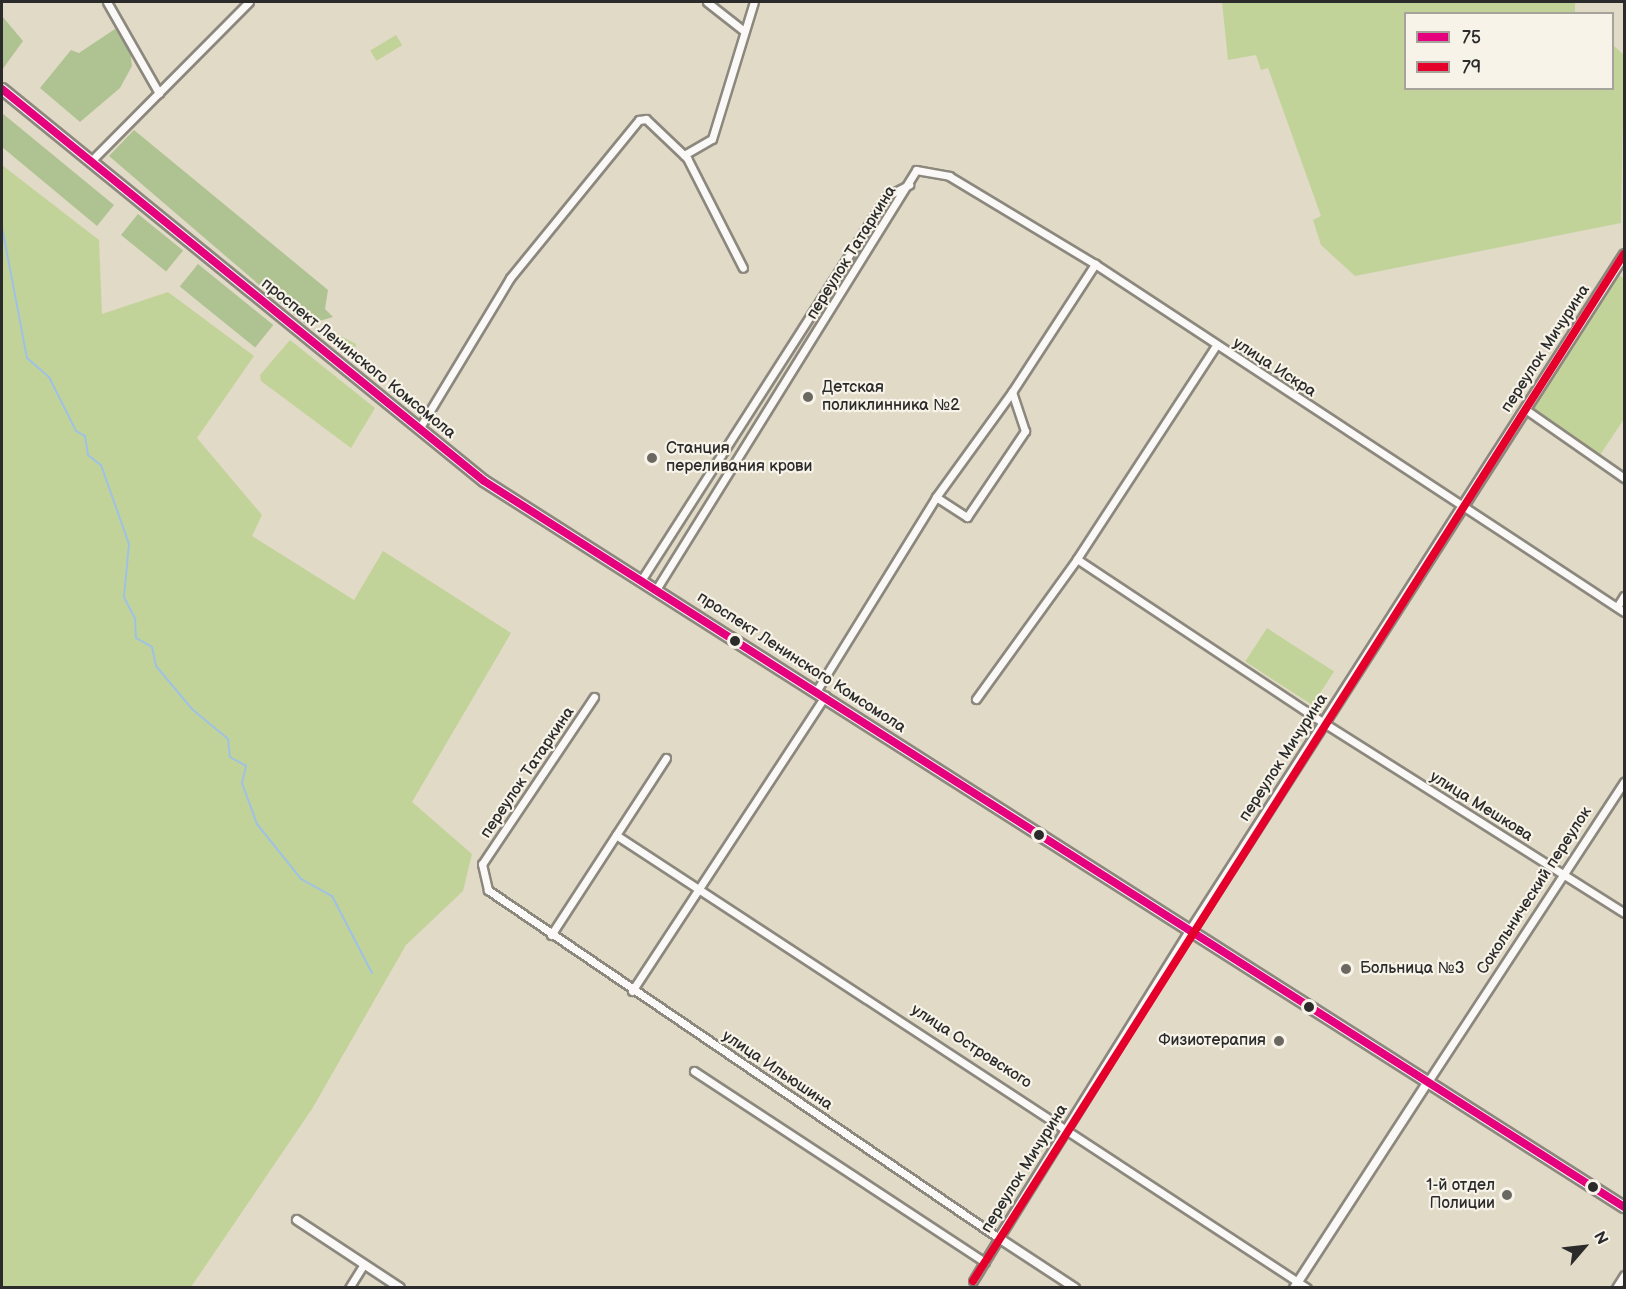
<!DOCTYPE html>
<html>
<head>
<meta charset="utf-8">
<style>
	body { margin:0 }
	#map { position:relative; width:1626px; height:1289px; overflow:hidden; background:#e1dac7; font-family:"Balsamiq Sans",sans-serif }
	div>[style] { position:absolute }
	.green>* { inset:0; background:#c2d39a; transform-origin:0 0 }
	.forest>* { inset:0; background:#afc392; transform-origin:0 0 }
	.stream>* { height:2px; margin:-1px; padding:0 1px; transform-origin:1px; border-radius:1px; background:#9fc2e4 }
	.roads { filter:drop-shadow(2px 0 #8c887e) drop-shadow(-2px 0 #8c887e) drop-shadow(0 2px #8c887e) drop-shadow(0 -2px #8c887e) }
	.minor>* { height:7px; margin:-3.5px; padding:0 3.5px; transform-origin:3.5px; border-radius:3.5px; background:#faf9f7 }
	.tertiary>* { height:8px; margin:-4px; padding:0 4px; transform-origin:4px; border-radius:4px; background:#faf9f7 }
	.secondary>* { height:9px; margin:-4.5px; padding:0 4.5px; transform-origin:4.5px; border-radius:4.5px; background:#faf9f7 }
	.primary>* { height:10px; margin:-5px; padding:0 5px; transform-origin:5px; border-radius:5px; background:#faf9f7 }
	.bus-1>* { height:8px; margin:-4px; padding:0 4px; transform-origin:4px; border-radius:4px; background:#e5007d }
	.bus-2>* { height:8px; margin:-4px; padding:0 4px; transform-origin:4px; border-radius:4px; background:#e4002b }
	.dots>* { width:16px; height:16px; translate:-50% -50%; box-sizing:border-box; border:3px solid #f7f3e8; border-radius:50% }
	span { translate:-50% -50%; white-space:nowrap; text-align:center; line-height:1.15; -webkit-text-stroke:4.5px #f7f3e8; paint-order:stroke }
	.street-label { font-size:16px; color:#2b2b2b }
	.poi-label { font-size:16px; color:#2b2b2b }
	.left { translate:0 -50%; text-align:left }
	.right { translate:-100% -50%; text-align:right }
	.frame { position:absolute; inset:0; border:3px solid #2b2b2b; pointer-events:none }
	.legend { position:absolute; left:1404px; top:12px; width:210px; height:78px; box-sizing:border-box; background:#f7f3e8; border:2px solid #a5a39c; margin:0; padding:8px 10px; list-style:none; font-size:18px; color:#2b2b2b }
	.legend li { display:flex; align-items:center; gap:12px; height:30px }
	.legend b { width:30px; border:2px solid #a5a39c }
	.north { position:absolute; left:1554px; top:1217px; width:60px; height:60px; -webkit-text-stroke:4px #f7f3e8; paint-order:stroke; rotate:62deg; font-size:16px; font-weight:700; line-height:24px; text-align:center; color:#2b2b2b }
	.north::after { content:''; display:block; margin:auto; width:21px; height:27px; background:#2b2b2b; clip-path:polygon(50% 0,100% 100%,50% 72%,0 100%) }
</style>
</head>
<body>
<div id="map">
	<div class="green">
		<div style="clip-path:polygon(1222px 2px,1575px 2px,1575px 13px,1406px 14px,1406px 88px,1612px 88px,1613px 45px,1624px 55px,1621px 223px,1355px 276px,1321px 245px,1313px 220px,1321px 216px,1268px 68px,1261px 70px,1256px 55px,1228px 60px)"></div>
		<div style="left:396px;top:35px;width:12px;height:30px;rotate:59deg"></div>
		<div style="clip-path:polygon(2px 165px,99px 240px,102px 314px,168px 292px,254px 356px,197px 438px,262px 515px,252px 536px,354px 600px,383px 551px,511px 633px,412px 802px,472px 854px,463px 891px,406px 945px,312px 1109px,191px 1287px,2px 1287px)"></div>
		<div style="clip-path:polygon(1616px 274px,1624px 278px,1624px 419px,1600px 455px,1529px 409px)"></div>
		<div style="clip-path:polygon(333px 332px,356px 344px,352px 358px,326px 336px)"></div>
		<div style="clip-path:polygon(290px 340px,375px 408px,351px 448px,261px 381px,260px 375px)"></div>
		<div style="left:1267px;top:628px;width:80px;height:40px;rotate:33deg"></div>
	</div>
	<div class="forest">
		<div style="clip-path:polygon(2px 16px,23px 41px,2px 70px)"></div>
		<div style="clip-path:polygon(115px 29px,129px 42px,132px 66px,120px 88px,80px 122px,40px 88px,71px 50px,79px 53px)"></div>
		<div style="clip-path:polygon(2px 113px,114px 205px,97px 226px,2px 147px)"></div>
		<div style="clip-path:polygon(134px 130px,328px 290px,325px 309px,333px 317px,306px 325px,109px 156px)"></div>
		<div style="left:138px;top:214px;width:58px;height:27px;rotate:39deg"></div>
		<div style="left:198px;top:264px;width:97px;height:29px;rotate:39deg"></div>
	</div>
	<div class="stream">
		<div style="left:2px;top:227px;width:133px;rotate:79.2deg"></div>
		<div style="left:27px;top:358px;width:29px;rotate:41deg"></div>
		<div style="left:49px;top:377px;width:60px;rotate:63.4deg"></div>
		<div style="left:76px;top:431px;width:10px;rotate:29deg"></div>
		<div style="left:85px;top:436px;width:19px;rotate:81deg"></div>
		<div style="left:88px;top:455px;width:16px;rotate:38deg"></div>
		<div style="left:101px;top:465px;width:84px;rotate:70.5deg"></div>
		<div style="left:129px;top:544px;width:53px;rotate:95.4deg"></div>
		<div style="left:124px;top:597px;width:25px;rotate:63deg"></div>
		<div style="left:135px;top:619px;width:19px;rotate:87deg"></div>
		<div style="left:136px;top:638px;width:18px;rotate:29deg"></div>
		<div style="left:152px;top:647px;width:19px;rotate:78deg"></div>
		<div style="left:156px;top:666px;width:56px;rotate:50.1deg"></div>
		<div style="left:192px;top:709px;width:47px;rotate:39.8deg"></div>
		<div style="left:228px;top:739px;width:18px;rotate:84deg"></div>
		<div style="left:230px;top:757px;width:18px;rotate:29deg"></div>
		<div style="left:246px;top:766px;width:17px;rotate:103deg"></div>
		<div style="left:242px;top:783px;width:44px;rotate:69.9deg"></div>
		<div style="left:257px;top:824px;width:70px;rotate:51.3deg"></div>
		<div style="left:301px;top:879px;width:35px;rotate:29deg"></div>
		<div style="left:332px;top:896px;width:87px;rotate:62.5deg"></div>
	</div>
	<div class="roads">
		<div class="minor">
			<div style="left:107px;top:2px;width:105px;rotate:60.3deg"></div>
			<div style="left:707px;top:2px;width:47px;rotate:38.1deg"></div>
			<div style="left:684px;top:155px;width:32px;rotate:-30deg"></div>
			<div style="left:712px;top:139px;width:143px;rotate:-73deg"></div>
			<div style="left:91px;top:161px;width:224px;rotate:-45.2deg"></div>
			<div style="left:1215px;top:347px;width:253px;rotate:123.1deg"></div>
			<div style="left:1077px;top:559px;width:296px;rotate:33.6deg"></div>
			<div style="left:1324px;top:723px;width:355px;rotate:32.3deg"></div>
			<div style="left:1525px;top:409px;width:121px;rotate:34.9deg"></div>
			<div style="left:419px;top:429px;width:176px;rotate:-58.9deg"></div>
			<div style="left:510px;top:278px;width:204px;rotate:-50.8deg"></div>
			<div style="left:639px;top:120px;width:7px;rotate:-8deg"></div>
			<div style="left:646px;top:119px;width:57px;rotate:43.6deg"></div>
			<div style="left:687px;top:158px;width:123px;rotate:63deg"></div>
			<div style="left:936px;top:497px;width:130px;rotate:-54.1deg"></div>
			<div style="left:642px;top:579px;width:455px;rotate:-57.4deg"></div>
			<div style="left:887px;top:196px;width:25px;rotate:-27deg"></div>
			<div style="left:657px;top:588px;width:492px;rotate:-58.2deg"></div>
			<div style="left:916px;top:170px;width:34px;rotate:10deg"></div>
			<div style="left:949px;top:176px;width:170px;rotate:31.1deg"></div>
			<div style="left:1095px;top:264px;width:633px;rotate:33.34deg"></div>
			<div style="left:1617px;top:607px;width:13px;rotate:-58deg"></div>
			<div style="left:817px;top:690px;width:227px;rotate:-58.3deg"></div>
			<div style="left:936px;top:497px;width:37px;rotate:33deg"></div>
			<div style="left:967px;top:517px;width:104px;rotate:-56deg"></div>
			<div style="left:1025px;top:431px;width:41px;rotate:-108.4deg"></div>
			<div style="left:1012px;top:392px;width:153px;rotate:-57deg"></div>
			<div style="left:594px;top:697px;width:201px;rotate:123.8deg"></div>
			<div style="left:482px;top:864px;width:27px;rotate:77deg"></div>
			<div style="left:488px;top:890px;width:618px;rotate:34.26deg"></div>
			<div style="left:999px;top:1238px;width:50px;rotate:121.2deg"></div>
			<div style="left:976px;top:699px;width:173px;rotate:-54.2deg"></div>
			<div style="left:616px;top:835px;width:826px;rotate:33.25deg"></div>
			<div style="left:551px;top:935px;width:211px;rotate:-57deg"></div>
			<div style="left:632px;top:991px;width:353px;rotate:-56.8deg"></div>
			<div style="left:694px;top:1071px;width:348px;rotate:33.3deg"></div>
			<div style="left:1427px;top:1083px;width:360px;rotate:-56.8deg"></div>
			<div style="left:349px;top:1288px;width:28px;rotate:-58deg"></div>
			<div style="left:1616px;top:1288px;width:15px;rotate:-58deg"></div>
		</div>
		<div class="tertiary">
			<div style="left:297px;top:1220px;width:123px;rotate:33.4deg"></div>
			<div style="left:1075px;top:1288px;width:91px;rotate:-146.7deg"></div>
			<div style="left:999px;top:1238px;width:362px;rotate:-58.1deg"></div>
			<div style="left:1294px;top:1288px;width:244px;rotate:-57deg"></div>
		</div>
		<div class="secondary">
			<div style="left:1190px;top:931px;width:804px;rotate:-57.34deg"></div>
		</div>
		<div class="primary">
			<div style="left:2px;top:89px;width:621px;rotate:39.12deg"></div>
			<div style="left:484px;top:481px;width:1352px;rotate:32.49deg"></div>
		</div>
	</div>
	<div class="bus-1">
		<div style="left:2px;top:89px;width:621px;rotate:39.12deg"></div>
		<div style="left:484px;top:481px;width:1352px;rotate:32.49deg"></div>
	</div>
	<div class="bus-2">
		<div style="left:973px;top:1281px;width:1216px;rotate:-57.63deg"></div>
	</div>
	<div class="dots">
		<div style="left:808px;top:397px;background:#6b6862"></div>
		<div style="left:652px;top:458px;background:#6b6862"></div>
		<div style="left:735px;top:641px;background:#2b2b2b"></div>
		<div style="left:1039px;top:835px;background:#2b2b2b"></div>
		<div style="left:1346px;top:969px;background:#6b6862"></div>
		<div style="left:1309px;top:1007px;background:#2b2b2b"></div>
		<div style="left:1279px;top:1041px;background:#6b6862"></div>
		<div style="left:1593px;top:1187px;background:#2b2b2b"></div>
		<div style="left:1507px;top:1195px;background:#6b6862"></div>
	</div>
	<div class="street-label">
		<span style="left:852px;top:253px;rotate:-58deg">переулок Татаркина</span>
		<span style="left:1546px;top:349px;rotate:-57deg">переулок Мичурина</span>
		<span style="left:358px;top:359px;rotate:39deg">проспект Ленинского Комсомола</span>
		<span style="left:1274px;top:368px;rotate:33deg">улица Искра</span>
		<span style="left:801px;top:663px;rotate:33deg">проспект Ленинского Комсомола</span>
		<span style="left:1284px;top:758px;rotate:-57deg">переулок Мичурина</span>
		<span style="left:528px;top:773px;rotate:-56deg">переулок Татаркина</span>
		<span style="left:1481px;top:807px;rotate:32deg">улица Мешкова</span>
		<span style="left:1535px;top:891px;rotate:-57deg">Сокольнический переулок</span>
		<span style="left:971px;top:1047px;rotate:33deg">улица Островского</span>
		<span style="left:777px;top:1071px;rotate:34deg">улица Ильюшина</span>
		<span style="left:1025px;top:1169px;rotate:-58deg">переулок Мичурина</span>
	</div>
	<div class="poi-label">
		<span class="left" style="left:822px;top:397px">Детская<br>поликлинника №2</span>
		<span class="left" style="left:666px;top:458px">Станция<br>переливания крови</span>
		<span class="left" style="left:1360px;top:969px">Больница №3</span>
		<span class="right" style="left:1266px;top:1041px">Физиотерапия</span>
		<span class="right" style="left:1495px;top:1195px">1-й отдел<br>Полиции</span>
	</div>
	<div class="frame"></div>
	<ul class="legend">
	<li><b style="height:8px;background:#e5007d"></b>75</li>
	<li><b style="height:8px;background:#e4002b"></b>79</li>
	</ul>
	<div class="north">N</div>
</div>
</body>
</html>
